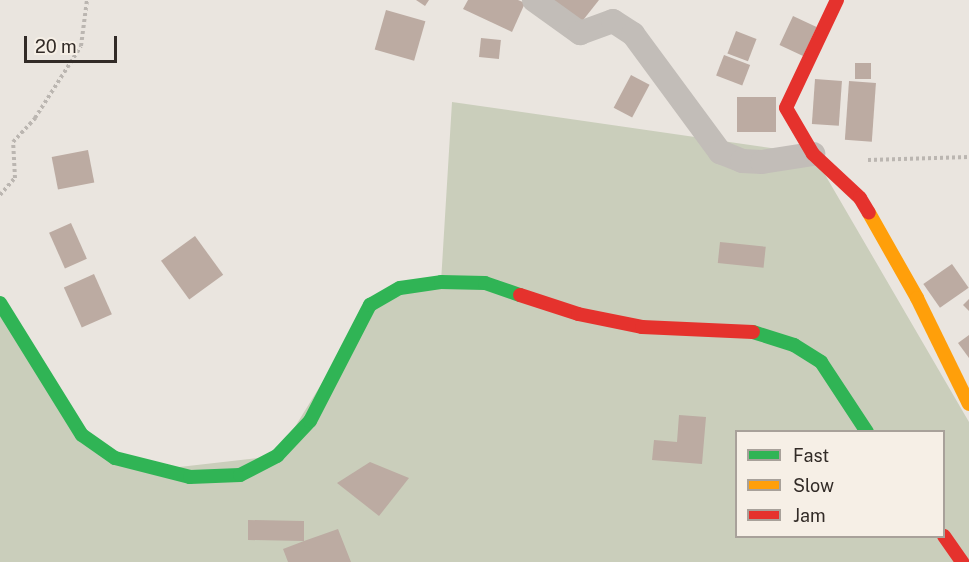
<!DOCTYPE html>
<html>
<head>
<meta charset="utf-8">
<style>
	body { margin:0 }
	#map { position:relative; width:969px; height:562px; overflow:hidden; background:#eae5df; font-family:"Public Sans",sans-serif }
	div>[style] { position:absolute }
	.green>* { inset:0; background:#cacebb }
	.building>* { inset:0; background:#bcaba2; transform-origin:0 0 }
	.path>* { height:4px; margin-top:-2px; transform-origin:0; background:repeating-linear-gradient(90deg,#bbb6b1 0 3px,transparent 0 6px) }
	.street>* { height:24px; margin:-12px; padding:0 12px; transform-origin:12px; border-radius:12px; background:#c2bdb8 }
	.fast>* { height:14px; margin:-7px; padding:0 7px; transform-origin:7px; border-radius:7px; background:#30b455 }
	.slow>* { height:14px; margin:-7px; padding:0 7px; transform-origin:7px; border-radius:7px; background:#ff9f0a }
	.jam>* { height:14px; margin:-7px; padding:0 7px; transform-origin:7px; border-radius:7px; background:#e5322d }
	span { translate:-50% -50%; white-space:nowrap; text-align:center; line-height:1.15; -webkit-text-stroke:6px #f6efe6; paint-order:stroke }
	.legend { position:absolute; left:735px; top:430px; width:210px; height:108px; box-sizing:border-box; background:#f6efe6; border:2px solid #a8a19a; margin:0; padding:8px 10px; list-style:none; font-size:18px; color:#322b27 }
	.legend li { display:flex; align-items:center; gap:12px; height:30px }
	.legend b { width:30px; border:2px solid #a8a19a }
	.scale { position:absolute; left:24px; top:36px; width:93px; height:27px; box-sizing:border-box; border:3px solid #322b27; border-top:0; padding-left:8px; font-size:18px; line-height:21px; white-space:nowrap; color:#322b27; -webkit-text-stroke:4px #f6efe6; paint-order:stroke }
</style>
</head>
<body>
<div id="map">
	<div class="green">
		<div style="clip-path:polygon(evenodd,452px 102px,813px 154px,969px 422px,969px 562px,0 562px,0 303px,82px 435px,153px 470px,277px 456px,370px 305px,441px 282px,452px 102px,736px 432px,944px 432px,944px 536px,736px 536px,736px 432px)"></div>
	</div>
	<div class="building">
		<div style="clip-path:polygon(416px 0,429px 0,425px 6px)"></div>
		<div style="clip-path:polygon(468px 0,518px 0,525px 3px,512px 32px,463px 9px)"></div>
		<div style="clip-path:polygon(549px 0,599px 0,580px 24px)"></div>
		<div style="left:386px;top:10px;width:41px;height:41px;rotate:16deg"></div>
		<div style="left:793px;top:16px;width:26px;height:32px;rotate:25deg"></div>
		<div style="left:736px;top:31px;width:22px;height:24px;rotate:21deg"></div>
		<div style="left:481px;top:38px;width:20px;height:19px;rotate:6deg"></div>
		<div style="left:724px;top:55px;width:28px;height:22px;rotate:21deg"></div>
		<div style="left:855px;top:63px;width:16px;height:16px"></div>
		<div style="left:631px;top:75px;width:21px;height:37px;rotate:28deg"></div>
		<div style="left:815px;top:79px;width:27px;height:45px;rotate:4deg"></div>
		<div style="left:849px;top:81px;width:27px;height:59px;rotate:4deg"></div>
		<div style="left:737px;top:97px;width:39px;height:35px"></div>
		<div style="left:88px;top:150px;width:33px;height:37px;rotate:79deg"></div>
		<div style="left:71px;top:223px;width:39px;height:24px;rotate:66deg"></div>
		<div style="left:195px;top:236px;width:48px;height:42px;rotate:54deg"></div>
		<div style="left:720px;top:242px;width:46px;height:21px;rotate:6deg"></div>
		<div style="left:952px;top:264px;width:29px;height:35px;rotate:55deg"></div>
		<div style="left:94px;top:274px;width:44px;height:33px;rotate:66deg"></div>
		<div style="clip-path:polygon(969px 299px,969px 311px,963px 305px)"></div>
		<div style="clip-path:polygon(969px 335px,969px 358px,958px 343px)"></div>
		<div style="clip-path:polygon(679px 415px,706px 417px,702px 464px,652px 460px,654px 440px,677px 442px)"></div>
		<div style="clip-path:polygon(370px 462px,409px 478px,379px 516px,337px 483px)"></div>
		<div style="clip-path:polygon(248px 520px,304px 521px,304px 541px,338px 529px,351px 562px,288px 562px,283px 549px,304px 541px,248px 540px)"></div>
	</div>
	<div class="path">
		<div style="left:868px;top:160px;width:101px;rotate:-1.7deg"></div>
		<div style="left:0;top:195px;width:23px;rotate:-49deg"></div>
		<div style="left:15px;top:178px;width:36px;rotate:-93deg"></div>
		<div style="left:13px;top:142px;width:33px;rotate:-47deg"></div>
		<div style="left:35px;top:118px;width:85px;rotate:-57.4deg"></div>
		<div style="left:81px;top:46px;width:46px;rotate:-82.6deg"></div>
	</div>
	<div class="street">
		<div style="left:534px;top:0;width:57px;rotate:35.7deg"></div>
		<div style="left:580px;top:33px;width:35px;rotate:-20deg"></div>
		<div style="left:613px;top:21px;width:24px;rotate:33deg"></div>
		<div style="left:633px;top:34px;width:147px;rotate:53.6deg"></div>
		<div style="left:720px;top:152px;width:24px;rotate:22deg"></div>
		<div style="left:742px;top:161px;width:20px;rotate:3deg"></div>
		<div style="left:762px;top:162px;width:52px;rotate:-8.9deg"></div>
	</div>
	<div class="fast">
		<div style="left:0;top:303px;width:155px;rotate:58.2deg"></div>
		<div style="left:82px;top:435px;width:40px;rotate:34.9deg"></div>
		<div style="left:115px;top:458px;width:77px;rotate:14.2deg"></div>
		<div style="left:190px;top:477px;width:50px;rotate:-2.3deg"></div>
		<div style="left:240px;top:475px;width:42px;rotate:-27.2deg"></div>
		<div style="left:277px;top:456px;width:48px;rotate:-46.7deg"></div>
		<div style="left:310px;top:421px;width:131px;rotate:-62.7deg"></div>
		<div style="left:370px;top:305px;width:34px;rotate:-30deg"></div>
		<div style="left:400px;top:288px;width:41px;rotate:-8.3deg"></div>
		<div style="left:441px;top:282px;width:44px;rotate:1.3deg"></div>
		<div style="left:485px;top:283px;width:37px;rotate:19deg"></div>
		<div style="left:753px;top:332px;width:43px;rotate:17.6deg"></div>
		<div style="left:794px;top:345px;width:32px;rotate:32deg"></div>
		<div style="left:821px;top:362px;width:84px;rotate:56.7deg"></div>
	</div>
	<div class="slow">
		<div style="left:869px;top:213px;width:98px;rotate:60.5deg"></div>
		<div style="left:917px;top:298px;width:118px;rotate:63.9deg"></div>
	</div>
	<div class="jam">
		<div style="left:837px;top:0;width:119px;rotate:115.3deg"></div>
		<div style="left:786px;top:108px;width:53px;rotate:59.6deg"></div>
		<div style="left:813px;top:154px;width:64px;rotate:43.1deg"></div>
		<div style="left:860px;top:198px;width:17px;rotate:59deg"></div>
		<div style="left:520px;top:295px;width:61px;rotate:18.1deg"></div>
		<div style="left:578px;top:314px;width:65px;rotate:11.5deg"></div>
		<div style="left:642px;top:327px;width:111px;rotate:2.6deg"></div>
		<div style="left:944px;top:536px;width:32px;rotate:55deg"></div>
	</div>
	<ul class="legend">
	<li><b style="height:8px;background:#30b455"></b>Fast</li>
	<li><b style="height:8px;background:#ff9f0a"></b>Slow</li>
	<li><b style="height:8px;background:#e5322d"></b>Jam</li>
	</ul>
	<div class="scale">20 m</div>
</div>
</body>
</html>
